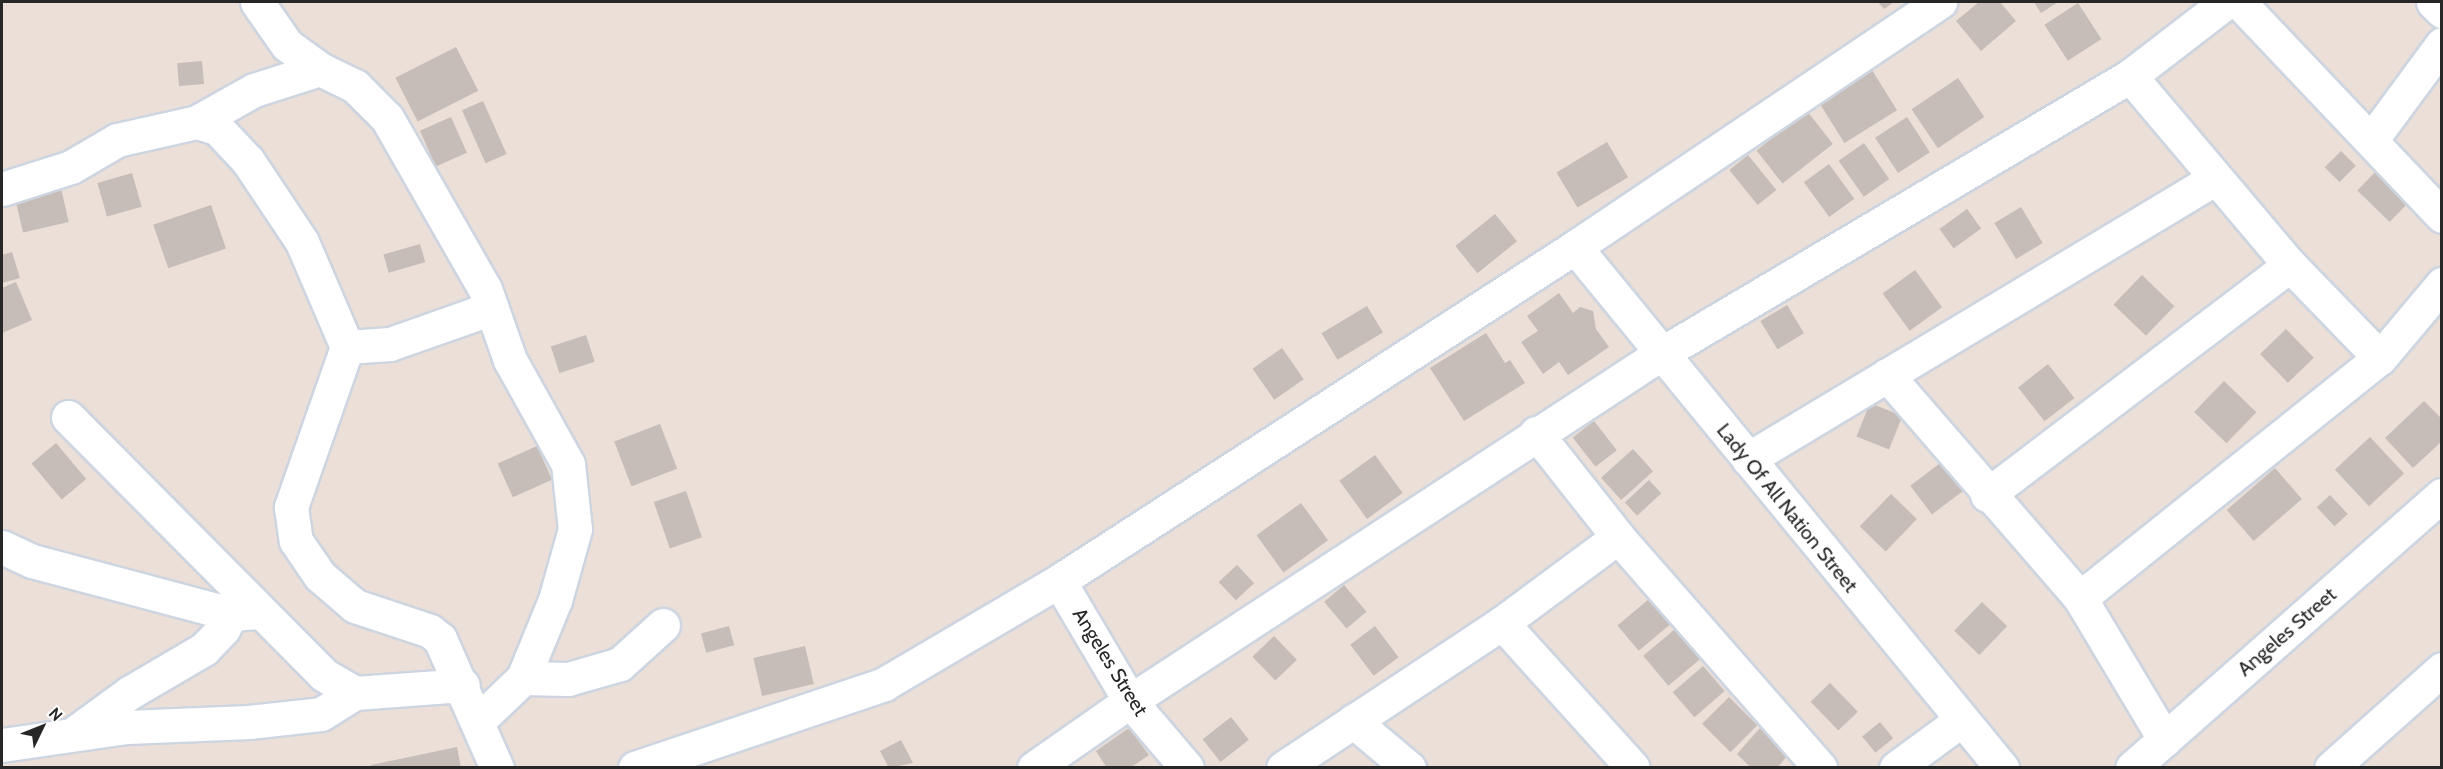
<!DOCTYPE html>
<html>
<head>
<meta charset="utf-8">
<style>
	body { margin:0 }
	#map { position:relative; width:2443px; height:769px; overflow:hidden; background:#ebdfd8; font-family:Cabin,sans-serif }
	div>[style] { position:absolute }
	.building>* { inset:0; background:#c6bcb8; transform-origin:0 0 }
	.roads { filter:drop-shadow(2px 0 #cdd5e1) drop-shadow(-2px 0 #cdd5e1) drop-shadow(0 2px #cdd5e1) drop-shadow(0 -2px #cdd5e1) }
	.minor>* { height:33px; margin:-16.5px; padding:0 16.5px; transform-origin:16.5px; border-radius:16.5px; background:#fff }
	.tertiary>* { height:33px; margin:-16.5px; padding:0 16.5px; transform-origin:16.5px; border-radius:16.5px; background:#fff }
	span { translate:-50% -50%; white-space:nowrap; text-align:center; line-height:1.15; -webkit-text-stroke:6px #fff; paint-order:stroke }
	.street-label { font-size:20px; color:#272727 }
	.frame { position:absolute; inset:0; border:3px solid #272727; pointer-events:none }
	.north { position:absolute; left:12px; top:697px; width:60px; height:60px; -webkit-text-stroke:4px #fff; paint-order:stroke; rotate:47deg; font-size:16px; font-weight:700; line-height:24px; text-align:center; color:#272727 }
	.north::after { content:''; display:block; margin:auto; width:21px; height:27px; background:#272727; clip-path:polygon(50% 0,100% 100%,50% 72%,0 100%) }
</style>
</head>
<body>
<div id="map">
	<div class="building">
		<div style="clip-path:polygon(1878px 2px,1894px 2px,1884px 9px)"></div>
		<div style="clip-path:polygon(1979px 2px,2000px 2px,2016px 21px,1981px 51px,1956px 21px)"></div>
		<div style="clip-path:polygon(2034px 2px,2058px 2px,2041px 13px)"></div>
		<div style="left:2078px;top:3px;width:43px;height:40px;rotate:57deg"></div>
		<div style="left:456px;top:47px;width:49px;height:68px;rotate:63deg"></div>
		<div style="left:202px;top:61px;width:23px;height:25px;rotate:85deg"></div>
		<div style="left:1870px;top:67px;width:51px;height:62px;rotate:58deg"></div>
		<div style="left:1958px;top:78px;width:47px;height:56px;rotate:56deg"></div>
		<div style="left:483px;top:101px;width:58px;height:23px;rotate:66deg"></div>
		<div style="left:1807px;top:111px;width:42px;height:64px;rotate:52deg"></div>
		<div style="left:451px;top:117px;width:39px;height:34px;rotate:66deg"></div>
		<div style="left:1907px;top:117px;width:42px;height:38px;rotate:57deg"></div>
		<div style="left:1607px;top:142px;width:41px;height:59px;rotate:59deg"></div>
		<div style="left:1864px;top:143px;width:44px;height:31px;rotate:55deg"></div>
		<div style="left:2341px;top:151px;width:21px;height:23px;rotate:45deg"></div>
		<div style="left:1748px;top:155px;width:45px;height:24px;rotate:51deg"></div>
		<div style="left:1829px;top:164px;width:43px;height:31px;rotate:54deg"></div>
		<div style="left:2383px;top:164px;width:45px;height:37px;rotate:44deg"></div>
		<div style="left:132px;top:173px;width:35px;height:36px;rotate:74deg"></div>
		<div style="left:60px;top:184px;width:39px;height:47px;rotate:77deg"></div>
		<div style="left:211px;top:205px;width:46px;height:61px;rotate:71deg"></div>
		<div style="left:2021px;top:207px;width:42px;height:31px;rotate:59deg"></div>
		<div style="left:1967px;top:209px;width:24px;height:34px;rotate:54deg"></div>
		<div style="left:1495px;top:214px;width:35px;height:51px;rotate:51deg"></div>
		<div style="left:420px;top:244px;width:19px;height:38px;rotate:74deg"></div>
		<div style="clip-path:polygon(12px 252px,20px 278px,2px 283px,2px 255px)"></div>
		<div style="left:1915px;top:270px;width:46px;height:40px;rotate:54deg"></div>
		<div style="left:2142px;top:275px;width:45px;height:41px;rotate:44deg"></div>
		<div style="clip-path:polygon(16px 282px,32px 320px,2px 333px,2px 288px)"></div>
		<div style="clip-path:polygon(1559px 293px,1573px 313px,1580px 307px,1593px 311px,1596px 329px,1609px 347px,1568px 375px,1559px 362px,1543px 374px,1521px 342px,1538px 331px,1527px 316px)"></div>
		<div style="left:1787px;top:305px;width:33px;height:31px;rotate:59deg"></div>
		<div style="left:1367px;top:306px;width:31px;height:53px;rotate:59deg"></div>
		<div style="left:2286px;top:329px;width:40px;height:36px;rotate:46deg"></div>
		<div style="clip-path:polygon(1486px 333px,1505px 363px,1510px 360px,1525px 383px,1464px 421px,1430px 368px)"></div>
		<div style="left:586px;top:335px;width:28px;height:37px;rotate:72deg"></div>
		<div style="left:1282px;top:348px;width:38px;height:36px;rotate:55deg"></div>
		<div style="left:2048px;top:364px;width:43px;height:38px;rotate:52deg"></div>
		<div style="left:2224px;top:381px;width:45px;height:43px;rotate:44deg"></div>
		<div style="clip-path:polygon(2424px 401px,2442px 419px,2442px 441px,2413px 468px,2385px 438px)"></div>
		<div style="left:1870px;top:403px;width:35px;height:36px;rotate:22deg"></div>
		<div style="left:1594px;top:421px;width:37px;height:27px;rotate:52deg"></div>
		<div style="left:660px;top:424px;width:48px;height:49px;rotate:69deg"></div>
		<div style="left:2370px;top:437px;width:50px;height:48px;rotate:47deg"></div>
		<div style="left:56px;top:443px;width:47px;height:32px;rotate:50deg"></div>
		<div style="left:537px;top:446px;width:37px;height:43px;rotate:66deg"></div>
		<div style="left:1633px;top:449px;width:30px;height:43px;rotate:48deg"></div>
		<div style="left:1375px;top:455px;width:47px;height:44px;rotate:54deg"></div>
		<div style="left:1943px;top:461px;width:36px;height:41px;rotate:53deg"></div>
		<div style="left:2275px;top:468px;width:41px;height:64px;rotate:49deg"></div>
		<div style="left:1649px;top:480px;width:18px;height:33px;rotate:47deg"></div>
		<div style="left:686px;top:491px;width:49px;height:34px;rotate:71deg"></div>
		<div style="left:1891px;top:494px;width:36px;height:45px;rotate:44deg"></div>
		<div style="left:2330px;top:495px;width:26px;height:18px;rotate:47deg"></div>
		<div style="left:1301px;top:503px;width:46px;height:55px;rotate:54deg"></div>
		<div style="left:1237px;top:565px;width:25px;height:25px;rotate:47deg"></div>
		<div style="left:1344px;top:585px;width:35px;height:26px;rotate:50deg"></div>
		<div style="left:1655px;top:594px;width:33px;height:49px;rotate:50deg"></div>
		<div style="left:1982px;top:602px;width:35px;height:40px;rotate:44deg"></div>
		<div style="left:1680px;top:625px;width:39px;height:48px;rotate:50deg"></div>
		<div style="left:729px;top:626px;width:20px;height:29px;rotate:75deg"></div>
		<div style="left:1375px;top:626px;width:39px;height:31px;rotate:53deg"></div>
		<div style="left:1274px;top:636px;width:33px;height:30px;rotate:46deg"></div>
		<div style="left:805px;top:646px;width:39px;height:53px;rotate:77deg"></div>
		<div style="left:1703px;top:666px;width:33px;height:40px;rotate:49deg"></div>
		<div style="left:1830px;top:683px;width:40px;height:27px;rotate:46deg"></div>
		<div style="left:1729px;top:697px;width:40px;height:38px;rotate:45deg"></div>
		<div style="left:1231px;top:717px;width:29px;height:36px;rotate:52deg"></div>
		<div style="left:1880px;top:722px;width:21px;height:23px;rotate:51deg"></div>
		<div style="clip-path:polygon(1129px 728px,1149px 755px,1130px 768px,1107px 768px,1096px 751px)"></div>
		<div style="clip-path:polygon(1760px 728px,1788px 755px,1777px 768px,1751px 768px,1737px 754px)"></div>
		<div style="clip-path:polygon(901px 740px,913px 763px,889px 768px,880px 751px)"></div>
		<div style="clip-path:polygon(457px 747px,461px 768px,371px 768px,371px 765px)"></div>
	</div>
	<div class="roads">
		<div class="minor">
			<div style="left:257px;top:2px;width:52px;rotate:55.1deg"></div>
			<div style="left:287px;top:45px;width:41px;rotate:36deg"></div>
			<div style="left:320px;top:69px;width:39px;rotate:26deg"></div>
			<div style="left:355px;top:86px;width:45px;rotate:45deg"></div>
			<div style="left:387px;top:118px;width:197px;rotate:60.2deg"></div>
			<div style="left:485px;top:289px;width:75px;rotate:70.6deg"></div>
			<div style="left:510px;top:360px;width:119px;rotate:60.9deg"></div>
			<div style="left:568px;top:464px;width:65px;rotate:83.9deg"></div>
			<div style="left:575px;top:529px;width:74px;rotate:105.7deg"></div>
			<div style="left:555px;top:600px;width:84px;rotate:112.3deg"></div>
			<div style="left:523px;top:678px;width:62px;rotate:136.3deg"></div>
			<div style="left:2239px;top:2px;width:295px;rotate:46.5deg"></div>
			<div style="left:2433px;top:2px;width:13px;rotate:45deg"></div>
			<div style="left:2130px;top:76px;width:248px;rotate:49.8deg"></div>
			<div style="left:2290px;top:265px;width:129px;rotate:45.9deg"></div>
			<div style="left:197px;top:122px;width:65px;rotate:-29.3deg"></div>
			<div style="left:254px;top:90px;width:69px;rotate:-17.7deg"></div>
			<div style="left:2372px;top:139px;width:118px;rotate:-53.6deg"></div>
			<div style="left:2px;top:189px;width:72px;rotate:-17.7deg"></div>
			<div style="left:71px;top:167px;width:53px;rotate:-30.4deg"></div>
			<div style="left:117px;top:140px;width:82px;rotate:-12.7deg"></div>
			<div style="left:197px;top:122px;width:21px;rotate:17deg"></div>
			<div style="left:217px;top:128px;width:45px;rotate:46.8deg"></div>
			<div style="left:248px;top:161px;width:97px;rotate:56.3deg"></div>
			<div style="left:302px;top:242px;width:114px;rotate:66.8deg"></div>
			<div style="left:347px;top:347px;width:170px;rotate:109.3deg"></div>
			<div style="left:291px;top:507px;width:34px;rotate:82deg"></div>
			<div style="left:296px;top:541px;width:42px;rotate:55.6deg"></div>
			<div style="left:320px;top:576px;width:46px;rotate:40.6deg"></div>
			<div style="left:355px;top:606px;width:79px;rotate:18.4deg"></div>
			<div style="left:430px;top:631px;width:13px;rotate:39deg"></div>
			<div style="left:440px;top:639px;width:141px;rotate:66.2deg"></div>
			<div style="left:1575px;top:247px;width:674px;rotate:50.66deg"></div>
			<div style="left:347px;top:347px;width:43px;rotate:-4deg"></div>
			<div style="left:390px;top:344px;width:108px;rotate:-19.4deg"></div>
			<div style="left:1887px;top:375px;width:295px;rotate:49.1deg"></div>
			<div style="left:2080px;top:598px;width:165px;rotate:59.1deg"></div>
			<div style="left:68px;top:417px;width:363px;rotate:45.2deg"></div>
			<div style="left:324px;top:675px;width:36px;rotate:30deg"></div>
			<div style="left:355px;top:693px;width:108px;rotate:-4.2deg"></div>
			<div style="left:1536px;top:433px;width:132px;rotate:51.7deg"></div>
			<div style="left:1618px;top:537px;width:307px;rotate:48.8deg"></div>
			<div style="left:1748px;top:459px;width:544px;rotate:-31deg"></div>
			<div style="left:1987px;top:495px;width:380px;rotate:-37.2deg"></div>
			<div style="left:2px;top:547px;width:33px;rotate:25deg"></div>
			<div style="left:32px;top:561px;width:206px;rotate:14.9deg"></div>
			<div style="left:231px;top:614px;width:28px;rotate:-4deg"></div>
			<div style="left:1059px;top:581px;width:139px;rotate:59.4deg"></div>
			<div style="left:1130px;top:701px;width:88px;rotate:49.6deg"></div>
			<div style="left:2080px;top:598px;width:384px;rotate:-38.7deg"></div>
			<div style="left:2380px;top:358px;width:97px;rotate:-50deg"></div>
			<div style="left:1502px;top:623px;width:195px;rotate:47.9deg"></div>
			<div style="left:523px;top:678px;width:45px;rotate:1.3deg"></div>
			<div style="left:568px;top:679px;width:54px;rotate:-16.1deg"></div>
			<div style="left:620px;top:664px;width:58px;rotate:-42.2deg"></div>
			<div style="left:1353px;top:721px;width:73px;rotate:40deg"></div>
			<div style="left:77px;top:731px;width:64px;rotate:-36.2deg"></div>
			<div style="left:129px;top:693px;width:87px;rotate:-30.4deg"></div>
			<div style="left:204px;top:649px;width:28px;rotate:-46deg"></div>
			<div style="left:223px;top:629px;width:17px;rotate:-62deg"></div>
			<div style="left:2px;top:745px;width:126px;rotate:-8.2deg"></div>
			<div style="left:127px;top:727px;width:122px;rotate:-2.3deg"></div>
			<div style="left:249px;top:722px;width:72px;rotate:-6.3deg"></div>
			<div style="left:321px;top:714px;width:40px;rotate:-32deg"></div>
			<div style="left:635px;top:768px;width:263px;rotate:-18.6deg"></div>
			<div style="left:884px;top:684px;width:203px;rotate:-30.5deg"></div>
			<div style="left:1059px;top:581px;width:615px;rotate:-32.91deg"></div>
			<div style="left:1575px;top:247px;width:440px;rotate:-33.9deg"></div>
			<div style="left:1034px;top:768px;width:117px;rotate:-34.9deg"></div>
			<div style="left:1130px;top:701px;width:632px;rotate:-33.19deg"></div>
			<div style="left:1659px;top:355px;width:547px;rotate:-30.64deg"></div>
			<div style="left:2130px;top:76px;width:121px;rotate:-37.6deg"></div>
			<div style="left:1283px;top:768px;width:263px;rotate:-33.5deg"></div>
			<div style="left:1502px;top:623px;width:144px;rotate:-36.6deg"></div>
			<div style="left:1896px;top:768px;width:79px;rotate:-36.3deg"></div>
			<div style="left:2132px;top:768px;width:413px;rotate:-41.4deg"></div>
		</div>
		<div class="tertiary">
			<div style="left:2331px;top:768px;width:149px;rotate:-41.7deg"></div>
		</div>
	</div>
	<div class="street-label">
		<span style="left:1787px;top:508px;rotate:51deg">Lady Of All Nation Street</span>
		<span style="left:2287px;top:632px;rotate:-41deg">Angeles Street</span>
		<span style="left:1110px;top:662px;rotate:58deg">Angeles Street</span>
	</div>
	<div class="frame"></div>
	<div class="north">N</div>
</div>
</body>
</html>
